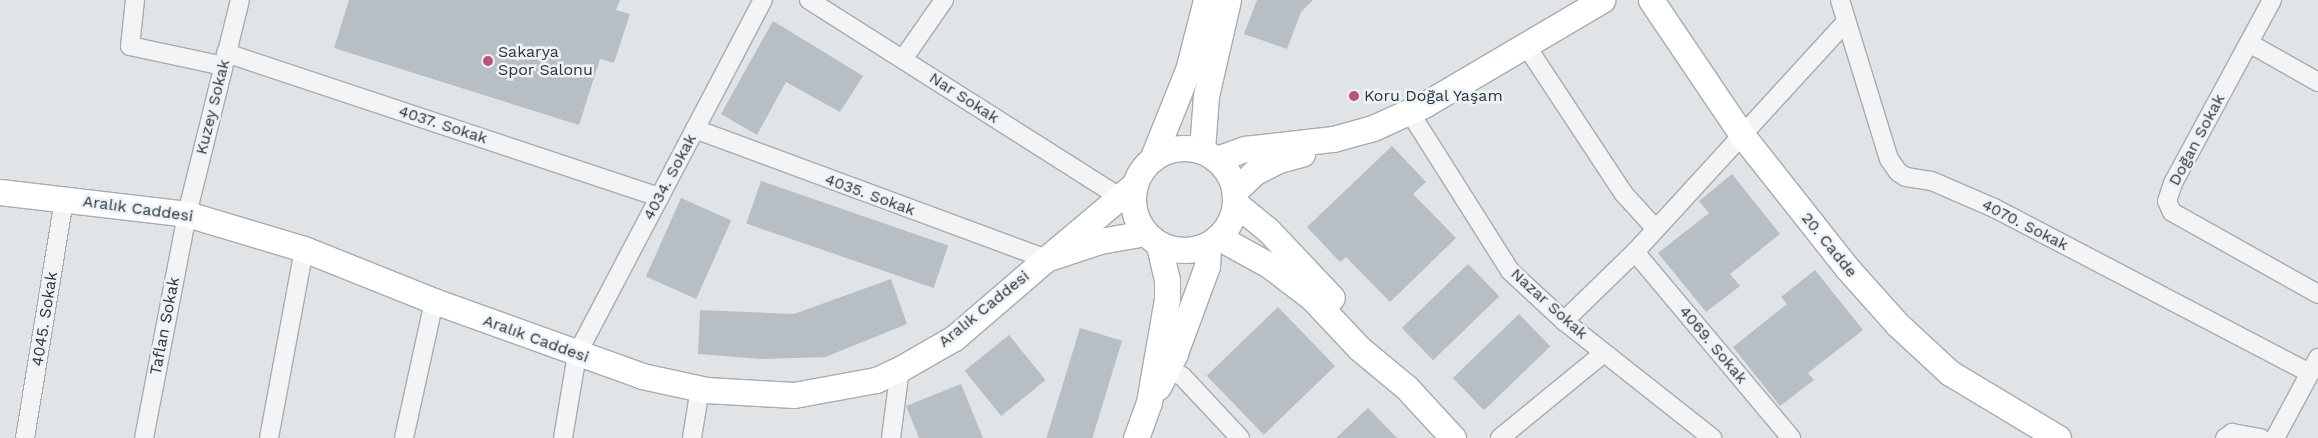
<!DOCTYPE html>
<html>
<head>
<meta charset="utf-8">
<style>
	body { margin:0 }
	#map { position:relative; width:2318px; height:438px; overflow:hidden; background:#e0e4e7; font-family:"Work Sans",sans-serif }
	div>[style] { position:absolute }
	.building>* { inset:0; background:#b7bec4; transform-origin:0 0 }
	.roads { filter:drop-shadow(1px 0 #a6acb1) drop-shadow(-1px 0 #a6acb1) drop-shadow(0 1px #a6acb1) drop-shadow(0 -1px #a6acb1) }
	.street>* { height:18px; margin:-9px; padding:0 9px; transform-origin:9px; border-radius:9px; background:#f2f4f6 }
	.secondary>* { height:25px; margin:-12.5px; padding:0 12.5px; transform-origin:12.5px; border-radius:12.5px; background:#fff }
	.secondary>.ring { margin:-12.5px; padding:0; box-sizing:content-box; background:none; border:25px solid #fff; border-radius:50% }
	.dots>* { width:14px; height:14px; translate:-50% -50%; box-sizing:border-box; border:2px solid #eff3f5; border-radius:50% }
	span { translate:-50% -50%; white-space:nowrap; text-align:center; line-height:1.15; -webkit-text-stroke:5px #eff3f5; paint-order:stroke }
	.poi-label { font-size:16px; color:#2a353d }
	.left { translate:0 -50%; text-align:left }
	.street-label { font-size:16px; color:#2a353d }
</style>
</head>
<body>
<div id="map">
	<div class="building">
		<div style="clip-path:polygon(349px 0,620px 0,616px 10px,630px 14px,614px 63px,600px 59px,579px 125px,334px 48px)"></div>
		<div style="clip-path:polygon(1257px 0,1313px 0,1301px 12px,1287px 49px,1244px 34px)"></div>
		<div style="clip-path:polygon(773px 21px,863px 76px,840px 112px,786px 82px,757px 135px,721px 114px)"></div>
		<div style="clip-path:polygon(1392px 146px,1426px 182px,1413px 194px,1456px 238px,1390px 302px,1346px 257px,1340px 262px,1307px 227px)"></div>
		<div style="clip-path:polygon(1732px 174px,1780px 234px,1730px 274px,1740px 286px,1706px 312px,1658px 253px,1709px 213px,1699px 201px)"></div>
		<div style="left:761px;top:181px;width:198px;height:45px;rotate:19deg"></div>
		<div style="left:681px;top:198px;width:55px;height:86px;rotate:24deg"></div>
		<div style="left:1468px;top:264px;width:45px;height:92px;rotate:46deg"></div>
		<div style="clip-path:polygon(1815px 270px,1863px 330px,1808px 373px,1814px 380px,1780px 406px,1733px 347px,1787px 304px,1781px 297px)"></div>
		<div style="clip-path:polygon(891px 279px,907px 324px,825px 357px,761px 359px,698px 354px,700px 310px,794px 314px)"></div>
		<div style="left:1278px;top:307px;width:82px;height:99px;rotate:46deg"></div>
		<div style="left:1519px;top:314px;width:45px;height:92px;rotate:46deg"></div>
		<div style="left:1080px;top:328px;width:44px;height:115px;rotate:17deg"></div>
		<div style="left:1009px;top:335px;width:58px;height:57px;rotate:51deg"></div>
		<div style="clip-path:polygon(961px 384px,983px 438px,919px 438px,906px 406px)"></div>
		<div style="clip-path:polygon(1368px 408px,1397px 438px,1336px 438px)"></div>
	</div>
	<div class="roads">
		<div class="street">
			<div style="left:135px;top:0;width:46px;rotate:96.2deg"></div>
			<div style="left:130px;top:46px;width:95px;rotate:12.1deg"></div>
			<div style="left:809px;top:0;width:367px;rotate:32.4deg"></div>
			<div style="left:1840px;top:0;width:166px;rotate:72.9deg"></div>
			<div style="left:1889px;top:159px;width:16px;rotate:55deg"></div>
			<div style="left:1898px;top:172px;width:9px;rotate:32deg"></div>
			<div style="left:1906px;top:177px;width:26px;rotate:9deg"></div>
			<div style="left:1932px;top:181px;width:68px;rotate:23.5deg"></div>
			<div style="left:1994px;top:208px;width:356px;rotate:27.6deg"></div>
			<div style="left:2272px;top:0;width:208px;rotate:118.4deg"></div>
			<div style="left:2173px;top:183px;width:19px;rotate:108deg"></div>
			<div style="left:2167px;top:201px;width:12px;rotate:66deg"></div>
			<div style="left:2172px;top:212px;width:167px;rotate:29.3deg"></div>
			<div style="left:2249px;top:43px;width:79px;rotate:29.5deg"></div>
			<div style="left:1525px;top:44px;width:180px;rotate:56.6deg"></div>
			<div style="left:1624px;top:194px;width:47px;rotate:47.6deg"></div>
			<div style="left:226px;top:53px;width:457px;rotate:18.4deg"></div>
			<div style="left:903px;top:59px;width:72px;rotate:-55.2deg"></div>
			<div style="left:1409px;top:111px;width:189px;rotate:57.7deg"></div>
			<div style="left:1510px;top:271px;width:74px;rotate:42.8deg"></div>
			<div style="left:1564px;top:321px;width:189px;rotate:38.3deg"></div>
			<div style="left:695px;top:129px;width:374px;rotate:20.3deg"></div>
			<div style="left:1635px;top:252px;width:243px;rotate:50deg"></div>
			<div style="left:1564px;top:321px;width:99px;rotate:-44.2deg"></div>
			<div style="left:1635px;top:252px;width:311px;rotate:-47.5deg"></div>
			<div style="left:1167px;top:371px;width:16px;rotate:18deg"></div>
			<div style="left:1182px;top:376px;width:85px;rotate:46.9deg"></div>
			<div style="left:25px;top:438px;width:242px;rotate:-80.7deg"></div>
			<div style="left:144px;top:438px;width:228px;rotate:-79.1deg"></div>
			<div style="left:187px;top:214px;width:220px;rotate:-76.1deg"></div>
			<div style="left:269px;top:438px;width:192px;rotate:-79.5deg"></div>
			<div style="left:404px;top:438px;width:140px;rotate:-77.6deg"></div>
			<div style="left:563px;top:438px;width:85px;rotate:-80.5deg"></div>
			<div style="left:577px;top:354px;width:400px;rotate:-62.3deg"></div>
			<div style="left:692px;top:438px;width:51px;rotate:-80.9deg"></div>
			<div style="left:891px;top:438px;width:70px;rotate:-82.6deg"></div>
			<div style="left:1500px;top:438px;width:134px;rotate:-39.3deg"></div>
			<div style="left:2225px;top:438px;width:9px;rotate:-36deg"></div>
			<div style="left:2232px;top:433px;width:29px;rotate:10deg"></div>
			<div style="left:2275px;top:438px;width:91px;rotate:-61.7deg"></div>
		</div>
		<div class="secondary">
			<div style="left:1651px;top:0;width:163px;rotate:56deg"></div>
			<div style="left:1742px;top:135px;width:169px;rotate:51.7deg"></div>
			<div style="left:1847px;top:268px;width:75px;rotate:48.2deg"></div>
			<div style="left:1897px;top:324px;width:72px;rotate:42.8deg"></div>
			<div style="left:1950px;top:373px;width:126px;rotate:31deg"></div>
			<div class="ring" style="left:1133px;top:148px;width:77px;height:77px"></div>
			<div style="left:1202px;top:150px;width:54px;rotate:-85.8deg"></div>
			<div style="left:1206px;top:96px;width:98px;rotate:-77.1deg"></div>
			<div style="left:1153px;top:157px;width:94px;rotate:-68.1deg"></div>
			<div style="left:1188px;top:70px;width:72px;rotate:-75.6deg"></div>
			<div style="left:1217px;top:159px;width:30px;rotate:-20deg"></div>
			<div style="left:1245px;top:149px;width:89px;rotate:-6.5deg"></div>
			<div style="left:1333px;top:139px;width:41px;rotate:-15.4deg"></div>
			<div style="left:1373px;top:128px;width:56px;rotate:-24.3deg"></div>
			<div style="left:1424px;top:105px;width:207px;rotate:-30.5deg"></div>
			<div style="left:1134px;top:185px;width:115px;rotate:139.9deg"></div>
			<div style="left:1046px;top:259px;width:57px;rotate:-18.4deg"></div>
			<div style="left:1100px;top:241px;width:46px;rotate:-10.1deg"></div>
			<div style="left:1235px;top:191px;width:28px;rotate:-44deg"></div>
			<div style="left:1255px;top:172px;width:27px;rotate:-27deg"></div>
			<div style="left:1279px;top:160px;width:24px;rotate:-15deg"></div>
			<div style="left:0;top:192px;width:188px;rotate:6.7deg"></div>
			<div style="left:187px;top:214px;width:122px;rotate:16.7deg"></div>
			<div style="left:304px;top:249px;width:140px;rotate:21.8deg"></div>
			<div style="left:434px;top:301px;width:221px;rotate:19.8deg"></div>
			<div style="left:642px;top:376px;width:66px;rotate:12.3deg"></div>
			<div style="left:706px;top:390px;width:88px;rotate:3.3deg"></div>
			<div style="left:794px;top:395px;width:83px;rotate:-10.4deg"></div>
			<div style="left:876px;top:380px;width:26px;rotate:-25deg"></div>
			<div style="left:900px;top:369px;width:62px;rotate:-29.9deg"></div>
			<div style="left:954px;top:338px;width:121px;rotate:-40.7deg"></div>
			<div style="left:1236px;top:204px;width:41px;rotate:39.1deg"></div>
			<div style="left:1268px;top:230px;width:93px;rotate:46.7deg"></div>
			<div style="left:1218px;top:237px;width:58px;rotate:28.8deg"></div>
			<div style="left:1269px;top:265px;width:54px;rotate:37.5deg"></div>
			<div style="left:1312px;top:298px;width:69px;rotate:46.8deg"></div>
			<div style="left:1359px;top:348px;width:62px;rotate:39.8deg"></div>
			<div style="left:1407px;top:388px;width:68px;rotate:47.4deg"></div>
			<div style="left:1158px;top:387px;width:38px;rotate:-63deg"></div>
			<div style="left:1175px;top:353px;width:93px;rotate:-69.8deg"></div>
			<div style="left:1207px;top:266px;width:21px;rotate:-87deg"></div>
			<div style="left:1136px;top:438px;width:38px;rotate:-70deg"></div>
			<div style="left:1149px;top:402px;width:105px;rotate:-80.1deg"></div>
			<div style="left:1167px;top:299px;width:19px;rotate:-90deg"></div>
			<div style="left:1167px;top:280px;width:37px;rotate:-103deg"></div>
		</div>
	</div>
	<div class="dots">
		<div style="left:488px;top:61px;background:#c05178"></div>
		<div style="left:1354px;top:96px;background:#c05178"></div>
	</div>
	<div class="poi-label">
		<span class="left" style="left:498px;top:61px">Sakarya<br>Spor Salonu</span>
		<span class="left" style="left:1364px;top:96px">Koru Doğal Yaşam</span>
	</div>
	<div class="street-label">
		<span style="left:964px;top:98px;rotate:33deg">Nar Sokak</span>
		<span style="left:213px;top:107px;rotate:-76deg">Kuzey Sokak</span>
		<span style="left:443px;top:125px;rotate:18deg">4037. Sokak</span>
		<span style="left:2197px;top:140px;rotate:-62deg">Doğan Sokak</span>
		<span style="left:670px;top:177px;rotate:-62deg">4034. Sokak</span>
		<span style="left:870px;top:195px;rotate:20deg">4035. Sokak</span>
		<span style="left:138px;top:209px;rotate:8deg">Aralık Caddesi</span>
		<span style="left:2025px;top:225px;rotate:27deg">4070. Sokak</span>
		<span style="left:1829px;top:245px;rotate:51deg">20. Cadde</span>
		<span style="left:1549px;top:304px;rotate:42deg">Nazar Sokak</span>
		<span style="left:984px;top:309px;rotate:-39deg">Aralık Caddesi</span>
		<span style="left:45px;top:319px;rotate:-81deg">4045. Sokak</span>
		<span style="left:165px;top:326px;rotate:-79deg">Taflan Sokak</span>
		<span style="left:536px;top:339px;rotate:20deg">Aralık Caddesi</span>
		<span style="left:1713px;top:345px;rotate:50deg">4069. Sokak</span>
	</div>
</div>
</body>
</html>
